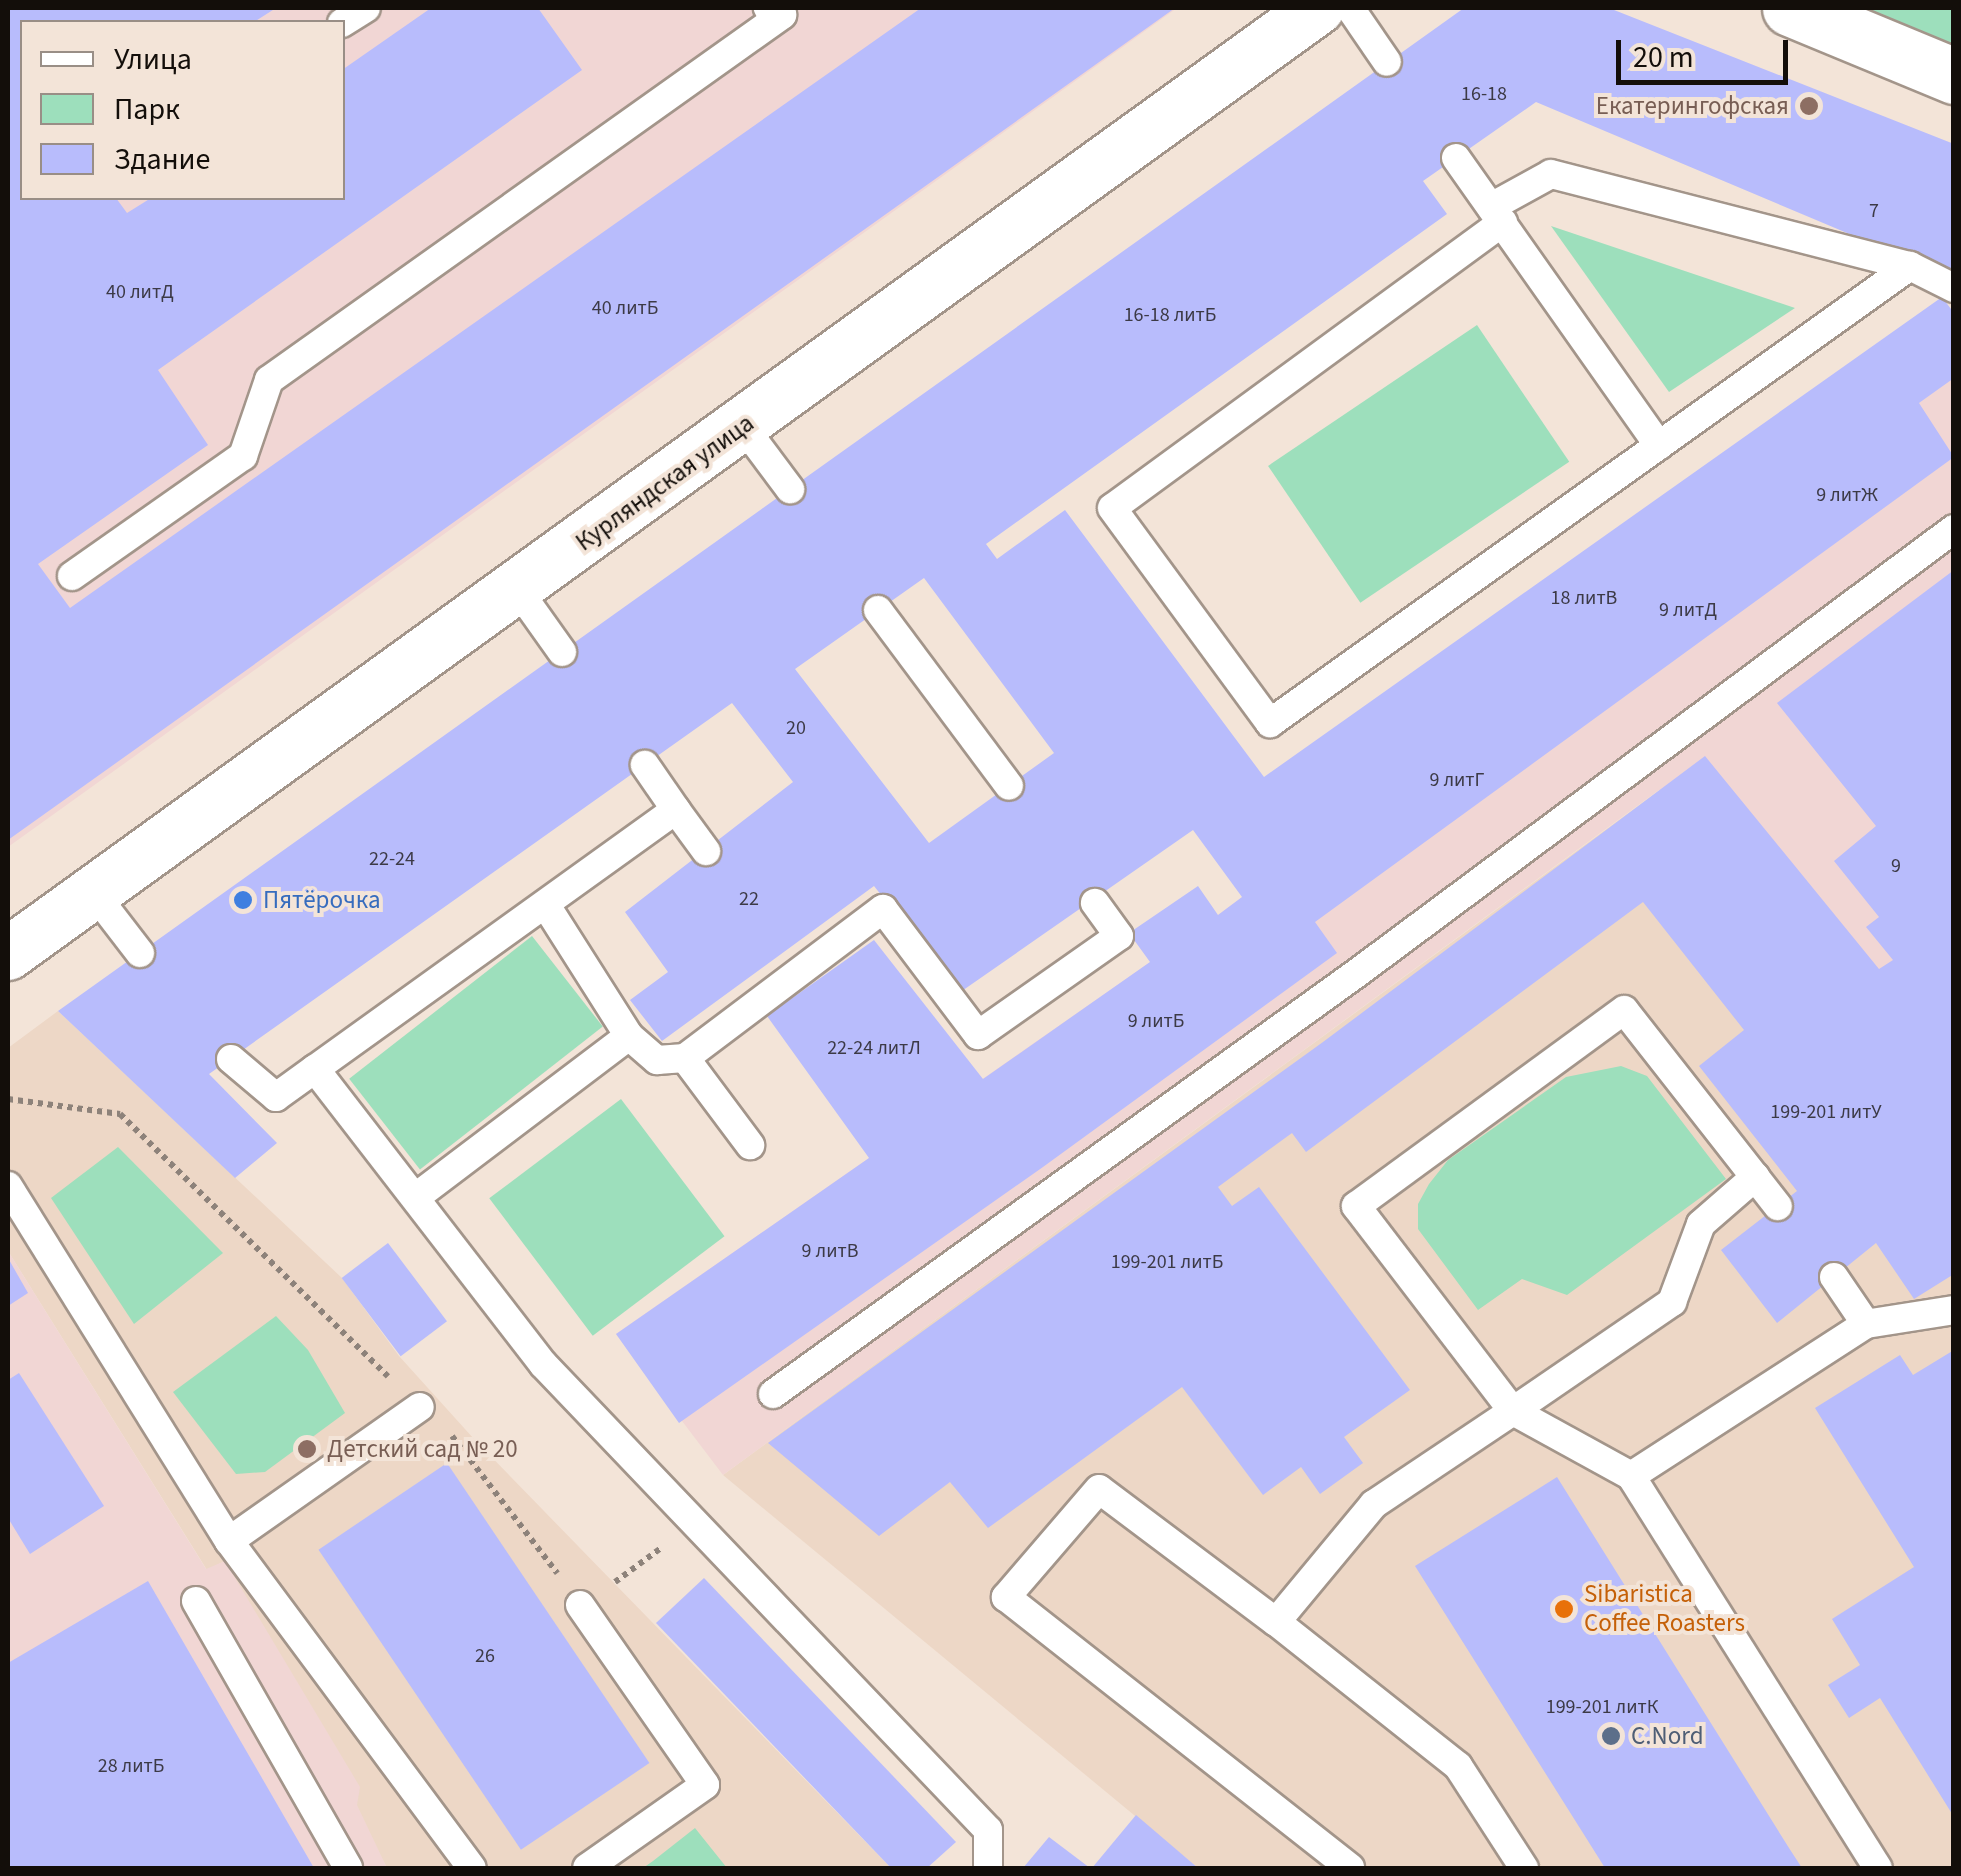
<!DOCTYPE html>
<html>
<head>
<meta charset="utf-8">
<style>
	body { margin:0 }
	#map { position:relative; width:1961px; height:1876px; overflow:hidden; background:#f3e4d8; font-family:"Source Sans 3",sans-serif }
	div>[style] { position:absolute }
	.built>* { inset:0; background:#edd7c6 }
	.industrial>* { inset:0; background:#f1d6d4 }
	.green>* { inset:0; background:#9ddfbc; transform-origin:0 0 }
	.building>* { inset:0; background:#b8bcfc; transform-origin:0 0 }
	.path>* { height:6px; margin-top:-3px; transform-origin:0; background:repeating-linear-gradient(90deg,#8d827a 0 5px,transparent 0 10px) }
	.roads { filter:drop-shadow(2px 0 #a3958a) drop-shadow(-2px 0 #a3958a) drop-shadow(0 2px #a3958a) drop-shadow(0 -2px #a3958a) }
	.service>* { height:28px; margin:-14px; padding:0 14px; transform-origin:14px; border-radius:14px; background:#fff }
	.minor>* { height:52px; margin:-26px; padding:0 26px; transform-origin:26px; border-radius:26px; background:#fff }
	.tertiary>* { height:55px; margin:-27.5px; padding:0 27.5px; transform-origin:27.5px; border-radius:27.5px; background:#fff }
	.dots>* { width:28px; height:28px; translate:-50% -50%; box-sizing:border-box; border:5px solid #f3e4d8; border-radius:50% }
	span { translate:-50% -50%; white-space:nowrap; text-align:center; line-height:1.15; -webkit-text-stroke:8px #f3e4d8; paint-order:stroke }
	.number-label { font-size:20px; color:#3c3a46 }
	.number-label span { -webkit-text-stroke-width:0 }
	.education-label { font-size:25px; color:#785e54 }
	.right { translate:-100% -50%; text-align:right }
	.left { translate:0 -50%; text-align:left }
	.street-label { font-size:25px; color:#130e0a }
	.shop-label { font-size:25px; color:#366cbe }
	.food-label { font-size:25px; color:#c56008 }
	.service-label { font-size:25px; color:#4e5e75 }
	.frame { position:absolute; inset:0; border:10px solid #130e0a; pointer-events:none }
	.legend { position:absolute; left:20px; top:20px; width:325px; height:180px; box-sizing:border-box; background:#f3e4d8; border:2px solid #998e86; margin:0; padding:12px 18px; list-style:none; font-size:30px; color:#130e0a }
	.legend li { display:flex; align-items:center; gap:20px; height:50px }
	.legend b { width:50px; border:2px solid #998e86 }
	.scale { position:absolute; left:1616px; top:40px; width:172px; height:45px; box-sizing:border-box; border:5px solid #130e0a; border-top:0; padding-left:12px; font-size:30px; line-height:35px; white-space:nowrap; color:#130e0a; -webkit-text-stroke:8px #f3e4d8; paint-order:stroke }
</style>
</head>
<body>
<div id="map">
	<div class="built">
		<div style="clip-path:polygon(1660px 790px,1953px 1158px,1953px 1868px,1198px 1868px,723px 1475px)"></div>
		<div style="clip-path:polygon(58px 1011px,342px 1278px,399px 1356px,474px 1439px,891px 1868px,387px 1868px,225px 1561px,207px 1570px,8px 1251px,8px 1048px)"></div>
	</div>
	<div class="industrial">
		<div style="clip-path:polygon(evenodd,8px 8px,1177px 8px,8px 847px,8px 8px,22px 22px,342px 22px,342px 198px,22px 198px,22px 22px)"></div>
		<div style="clip-path:polygon(1953px 378px,1953px 1158px,1659px 790px,723px 1475px,616px 1334px,1218px 915px)"></div>
		<div style="clip-path:polygon(8px 1251px,206px 1569px,225px 1561px,360px 1787px,357px 1805px,387px 1868px,8px 1868px)"></div>
	</div>
	<div class="green">
		<div style="clip-path:polygon(1850px 8px,1953px 8px,1953px 49px)"></div>
		<div style="clip-path:polygon(1551px 226px,1795px 308px,1669px 392px)"></div>
		<div style="left:1477px;top:325px;width:165px;height:252px;rotate:56deg"></div>
		<div style="left:532px;top:936px;width:115px;height:232px;rotate:52deg"></div>
		<div style="clip-path:polygon(1621px 1066px,1647px 1076px,1726px 1179px,1567px 1295px,1522px 1279px,1478px 1310px,1418px 1229px,1418px 1204px,1429px 1184px,1448px 1160px,1566px 1077px)"></div>
		<div style="left:621px;top:1099px;width:172px;height:165px;rotate:53deg"></div>
		<div style="clip-path:polygon(118px 1147px,223px 1253px,134px 1324px,51px 1198px)"></div>
		<div style="clip-path:polygon(276px 1316px,308px 1350px,345px 1413px,265px 1472px,236px 1474px,173px 1392px)"></div>
		<div style="clip-path:polygon(695px 1828px,727px 1868px,643px 1868px,653px 1861px)"></div>
	</div>
	<div class="building">
		<div style="clip-path:polygon(8px 8px,276px 8px,254px 22px,22px 22px,22px 198px,116px 198px,127px 213px,151px 198px,342px 198px,342px 70px,431px 8px,538px 8px,582px 70px,158px 370px,208px 445px,38px 564px,70px 608px,921px 8px,1175px 8px,8px 840px)"></div>
		<div style="clip-path:polygon(evenodd,1464px 8px,1609px 8px,1954px 144px,1954px 278px,1536px 102px,1423px 181px,1447px 214px,986px 544px,997px 559px,1065px 510px,1264px 777px,1942px 297px,1954px 313px,1954px 378px,1919px 403px,1954px 457px,1315px 922px,1337px 953px,1043px 1167px,679px 1423px,616px 1334px,869px 1158px,767px 1016px,874px 940px,983px 1079px,1150px 962px,1129px 933px,1198px 886px,1218px 915px,1242px 897px,1193px 830px,959px 993px,874px 886px,662px 1041px,630px 1000px,668px 972px,625px 912px,793px 782px,732px 703px,209px 1074px,277px 1143px,235px 1178px,58px 1011px,1464px 8px,924px 578px,1054px 753px,929px 843px,795px 669px,924px 578px)"></div>
		<div style="clip-path:polygon(1954px 570px,1954px 1274px,1914px 1299px,1876px 1243px,1777px 1323px,1721px 1250px,1797px 1191px,1699px 1066px,1744px 1030px,1643px 902px,1306px 1152px,1292px 1133px,1218px 1187px,1232px 1206px,1259px 1187px,1410px 1390px,1344px 1437px,1363px 1463px,1320px 1494px,1301px 1467px,1263px 1495px,1182px 1387px,988px 1528px,950px 1482px,879px 1536px,768px 1443px,1323px 1042px,1705px 756px,1879px 969px,1893px 960px,1866px 927px,1879px 917px,1834px 861px,1876px 826px,1777px 703px)"></div>
		<div style="left:388px;top:1243px;width:98px;height:58px;rotate:53deg"></div>
		<div style="clip-path:polygon(8px 1258px,28px 1293px,8px 1306px)"></div>
		<div style="clip-path:polygon(1954px 1350px,1954px 1817px,1880px 1698px,1849px 1718px,1828px 1685px,1860px 1665px,1832px 1619px,1914px 1567px,1815px 1408px,1900px 1355px,1913px 1375px)"></div>
		<div style="clip-path:polygon(19px 1373px,104px 1506px,30px 1554px,8px 1518px,8px 1380px)"></div>
		<div style="left:447px;top:1463px;width:362px;height:155px;rotate:56deg"></div>
		<div style="clip-path:polygon(1557px 1477px,1789px 1848px,1802px 1868px,1605px 1868px,1415px 1566px)"></div>
		<div style="clip-path:polygon(704px 1578px,956px 1842px,927px 1868px,891px 1868px,656px 1623px)"></div>
		<div style="clip-path:polygon(148px 1581px,314px 1868px,8px 1868px,8px 1663px)"></div>
		<div style="clip-path:polygon(1136px 1815px,1198px 1868px,1092px 1868px)"></div>
		<div style="clip-path:polygon(1049px 1837px,1090px 1868px,1023px 1868px)"></div>
	</div>
	<div class="path">
		<div style="left:8px;top:1099px;width:113px;rotate:7.6deg"></div>
		<div style="left:120px;top:1114px;width:375px;rotate:44.4deg"></div>
		<div style="left:452px;top:1436px;width:173px;rotate:52.5deg"></div>
		<div style="left:615px;top:1582px;width:57px;rotate:-36.5deg"></div>
	</div>
	<div class="roads">
		<div class="service">
			<div style="left:1350px;top:8px;width:65px;rotate:55.6deg"></div>
			<div style="left:342px;top:23px;width:28px;rotate:-32deg"></div>
			<div style="left:1456px;top:158px;width:352px;rotate:54.8deg"></div>
			<div style="left:1491px;top:207px;width:68px;rotate:-28.8deg"></div>
			<div style="left:1551px;top:174px;width:371px;rotate:14.4deg"></div>
			<div style="left:1910px;top:266px;width:49px;rotate:26.6deg"></div>
			<div style="left:1503px;top:222px;width:484px;rotate:143.8deg"></div>
			<div style="left:1112px;top:508px;width:267px;rotate:53.7deg"></div>
			<div style="left:1270px;top:723px;width:786px;rotate:-35.53deg"></div>
			<div style="left:743px;top:426px;width:79px;rotate:53.3deg"></div>
			<div style="left:72px;top:576px;width:209px;rotate:-35.1deg"></div>
			<div style="left:243px;top:456px;width:80px;rotate:-71.1deg"></div>
			<div style="left:269px;top:380px;width:630px;rotate:-35.43deg"></div>
			<div style="left:782px;top:15px;width:16px;rotate:-153deg"></div>
			<div style="left:518px;top:590px;width:76px;rotate:54.6deg"></div>
			<div style="left:878px;top:610px;width:219px;rotate:53.3deg"></div>
			<div style="left:676px;top:810px;width:51px;rotate:53.8deg"></div>
			<div style="left:93px;top:892px;width:77px;rotate:52.4deg"></div>
			<div style="left:629px;top:1036px;width:37px;rotate:41deg"></div>
			<div style="left:657px;top:1060px;width:28px;rotate:-4deg"></div>
			<div style="left:685px;top:1058px;width:109px;rotate:53.2deg"></div>
			<div style="left:685px;top:1058px;width:248px;rotate:-37deg"></div>
			<div style="left:883px;top:909px;width:158px;rotate:53deg"></div>
			<div style="left:978px;top:1035px;width:172px;rotate:-35.1deg"></div>
			<div style="left:1119px;top:936px;width:41px;rotate:-126deg"></div>
			<div style="left:231px;top:1059px;width:59px;rotate:40.2deg"></div>
			<div style="left:276px;top:1097px;width:48px;rotate:-35.7deg"></div>
			<div style="left:315px;top:1069px;width:373px;rotate:52.3deg"></div>
			<div style="left:543px;top:1364px;width:644px;rotate:46.32deg"></div>
			<div style="left:988px;top:1830px;width:38px;rotate:90deg"></div>
			<div style="left:315px;top:1069px;width:444px;rotate:-35.7deg"></div>
			<div style="left:676px;top:810px;width:55px;rotate:-124.6deg"></div>
			<div style="left:1755px;top:1177px;width:37px;rotate:52deg"></div>
			<div style="left:8px;top:1186px;width:418px;rotate:58.1deg"></div>
			<div style="left:229px;top:1541px;width:233px;rotate:-35.1deg"></div>
			<div style="left:416px;top:1197px;width:267px;rotate:-37.1deg"></div>
			<div style="left:629px;top:1036px;width:155px;rotate:-122.4deg"></div>
			<div style="left:1834px;top:1277px;width:57px;rotate:55.8deg"></div>
			<div style="left:773px;top:1394px;width:720px;rotate:-35.79deg"></div>
			<div style="left:1357px;top:973px;width:744px;rotate:-36.64deg"></div>
			<div style="left:1631px;top:1476px;width:280px;rotate:-32.9deg"></div>
			<div style="left:1866px;top:1324px;width:89px;rotate:-9deg"></div>
			<div style="left:229px;top:1541px;width:407px;rotate:53.4deg"></div>
			<div style="left:196px;top:1601px;width:307px;rotate:60.3deg"></div>
			<div style="left:580px;top:1605px;width:219px;rotate:55.2deg"></div>
			<div style="left:705px;top:1785px;width:144px;rotate:144.9deg"></div>
			<div style="left:1276px;top:1622px;width:221px;rotate:-143.1deg"></div>
			<div style="left:1099px;top:1489px;width:143px;rotate:130.7deg"></div>
			<div style="left:1006px;top:1597px;width:438px;rotate:38.2deg"></div>
			<div style="left:1524px;top:1868px;width:121px;rotate:-122.9deg"></div>
			<div style="left:1458px;top:1766px;width:232px;rotate:-141.6deg"></div>
			<div style="left:1276px;top:1622px;width:153px;rotate:-50.3deg"></div>
			<div style="left:1374px;top:1504px;width:167px;rotate:-33.8deg"></div>
			<div style="left:1513px;top:1411px;width:193px;rotate:-34.4deg"></div>
			<div style="left:1672px;top:1302px;width:83px;rotate:-69.6deg"></div>
			<div style="left:1701px;top:1224px;width:72px;rotate:-41deg"></div>
			<div style="left:1755px;top:1177px;width:212px;rotate:-128.1deg"></div>
			<div style="left:1624px;top:1010px;width:332px;rotate:143.8deg"></div>
			<div style="left:1356px;top:1206px;width:258px;rotate:52.6deg"></div>
			<div style="left:1513px;top:1411px;width:135px;rotate:28.8deg"></div>
			<div style="left:1631px;top:1476px;width:463px;rotate:57.8deg"></div>
		</div>
		<div class="minor">
			<div style="left:8px;top:954px;width:1616px;rotate:-35.83deg"></div>
		</div>
		<div class="tertiary">
			<div style="left:1790px;top:8px;width:178px;rotate:22.5deg"></div>
		</div>
	</div>
	<div class="dots">
		<div style="left:1809px;top:106px;background:#8d6e63"></div>
		<div style="left:243px;top:900px;background:#3f7fe0"></div>
		<div style="left:307px;top:1449px;background:#8d6e63"></div>
		<div style="left:1564px;top:1609px;background:#e8710a"></div>
		<div style="left:1611px;top:1736px;background:#5c6f8a"></div>
	</div>
	<div class="number-label">
		<span style="left:1484px;top:94px">16-18</span>
		<span style="left:1874px;top:211px">7</span>
		<span style="left:140px;top:292px">40 литД</span>
		<span style="left:625px;top:308px">40 литБ</span>
		<span style="left:1170px;top:315px">16-18 литБ</span>
		<span style="left:1847px;top:495px">9 литЖ</span>
		<span style="left:1584px;top:598px">18 литВ</span>
		<span style="left:1688px;top:610px">9 литД</span>
		<span style="left:796px;top:728px">20</span>
		<span style="left:1457px;top:780px">9 литГ</span>
		<span style="left:392px;top:859px">22-24</span>
		<span style="left:1896px;top:866px">9</span>
		<span style="left:749px;top:899px">22</span>
		<span style="left:1156px;top:1021px">9 литБ</span>
		<span style="left:874px;top:1048px">22-24 литЛ</span>
		<span style="left:1826px;top:1112px">199-201 литУ</span>
		<span style="left:830px;top:1251px">9 литВ</span>
		<span style="left:1167px;top:1262px">199-201 литБ</span>
		<span style="left:485px;top:1656px">26</span>
		<span style="left:1602px;top:1707px">199-201 литК</span>
		<span style="left:131px;top:1766px">28 литБ</span>
	</div>
	<div class="education-label">
		<span class="right" style="left:1789px;top:106px">Екатерингофская</span>
		<span class="left" style="left:327px;top:1449px">Детский сад № 20</span>
	</div>
	<div class="street-label">
		<span style="left:665px;top:483px;rotate:-36deg">Курляндская улица</span>
	</div>
	<div class="shop-label">
		<span class="left" style="left:263px;top:900px">Пятёрочка</span>
	</div>
	<div class="food-label">
		<span class="left" style="left:1584px;top:1609px">Sibaristica<br>Coffee Roasters</span>
	</div>
	<div class="service-label">
		<span class="left" style="left:1631px;top:1736px">C.Nord</span>
	</div>
	<div class="frame"></div>
	<ul class="legend">
	<li><b style="height:12px;background:#fff"></b>Улица</li>
	<li><b style="height:28px;background:#9ddfbc"></b>Парк</li>
	<li><b style="height:28px;background:#b8bcfc"></b>Здание</li>
	</ul>
	<div class="scale">20 m</div>
</div>
</body>
</html>
